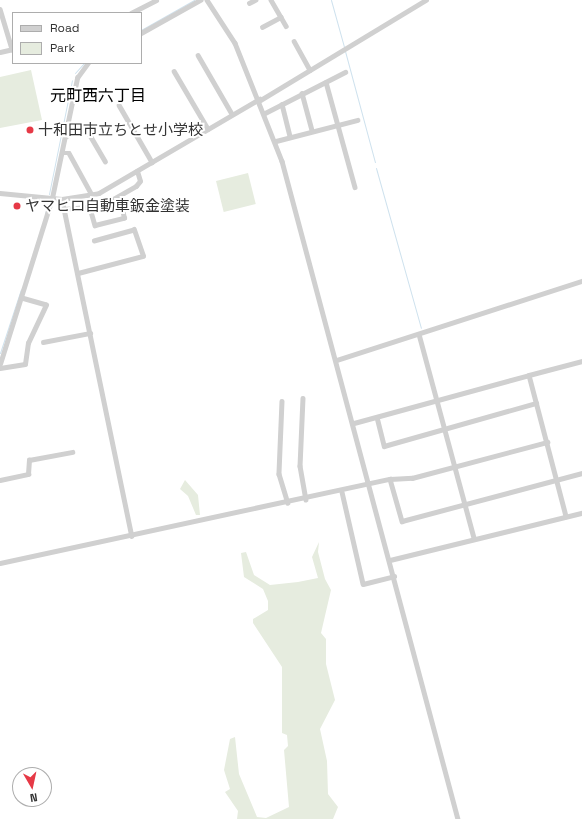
<!DOCTYPE html>
<html>
<head>
<meta charset="utf-8">
<style>
	body { margin:0 }
	#map { position:relative; width:582px; height:819px; overflow:hidden; background:#fff; font-family:"Space Grotesk","Noto Sans JP",sans-serif }
	div>[style] { position:absolute }
	.green>* { inset:0; background:#e6ecdf; transform-origin:0 0 }
	.stream>* { height:1px; margin:-0.5px; padding:0 0.5px; transform-origin:0.5px; border-radius:0.5px; background:#cfe2ee }
	.minor>* { height:4.5px; margin:-2.25px; padding:0 2.25px; transform-origin:2.25px; border-radius:2.25px; background:#d0d0d0 }
	.dots>* { width:11px; height:11px; translate:-50% -50%; box-sizing:border-box; border:2px solid #fff; border-radius:50% }
	span { translate:-50% -50%; white-space:nowrap; text-align:center; line-height:1.15; -webkit-text-stroke:4px #fff; paint-order:stroke }
	.poi-label { font-size:15px; color:#333 }
	.left { translate:0 -50%; text-align:left }
	.neighbourhood-label { font-size:16px; color:#000 }
	.legend { position:absolute; left:12px; top:12px; width:130px; height:52px; box-sizing:border-box; background:#fff; border:1px solid #adadad; margin:0; padding:5px 7px; list-style:none; font-size:12px; color:#333 }
	.legend li { display:flex; align-items:center; gap:8px; height:20px }
	.legend b { width:20px; border:1px solid #adadad }
	.north { position:absolute; left:12px; top:767px; width:40px; height:40px; box-sizing:border-box; background:#fff; border:1px solid #adadad; border-radius:50%; rotate:171deg; font-size:11px; font-weight:700; line-height:16px; text-align:center; color:#333 }
	.north::after { content:''; display:block; margin:auto; width:14px; height:18px; background:#e63946; clip-path:polygon(50% 0,100% 100%,50% 72%,0 100%) }
</style>
</head>
<body>
<div id="map">
	<div class="green">
		<div style="clip-path:polygon(31px 70px,42px 120px,0 128px,0 77px)"></div>
		<div style="left:248px;top:173px;width:32px;height:33px;rotate:76deg"></div>
		<div style="clip-path:polygon(185px 480px,198px 495px,200px 515px,196px 515px,188px 496px,180px 489px)"></div>
		<div style="clip-path:polygon(319px 542px,318px 552px,325px 579px,331px 590px,321px 633px,326px 639px,326px 664px,335px 700px,320px 729px,327px 761px,328px 794px,338px 807px,333px 819px,237px 819px,238px 811px,225px 792px,230px 789px,224px 770px,230px 739px,235px 737px,239px 774px,257px 817px,266px 818px,289px 807px,284px 750px,288px 746px,287px 735px,282px 733px,282px 667px,253px 623px,253px 619px,268px 610px,268px 601px,263px 589px,244px 577px,241px 553px,246px 552px,254px 575px,270px 585px,298px 582px,318px 578px,312px 557px)"></div>
	</div>
	<div class="stream">
		<div style="left:331px;top:0;width:49px;rotate:74.5deg"></div>
		<div style="left:141px;top:30px;width:61px;rotate:-29.5deg"></div>
		<div style="left:345px;top:51px;width:115px;rotate:74.9deg"></div>
		<div style="left:75px;top:73px;width:13px;rotate:-48deg"></div>
		<div style="left:376px;top:168px;width:166px;rotate:74.3deg"></div>
		<div style="left:49px;top:194px;width:116px;rotate:-78.6deg"></div>
		<div style="left:45px;top:214px;width:12px;rotate:-76deg"></div>
		<div style="left:0;top:353px;width:67px;rotate:-71.8deg"></div>
	</div>
	<div class="minor">
		<div style="left:207px;top:0;width:51px;rotate:56.9deg"></div>
		<div style="left:235px;top:43px;width:127px;rotate:68.3deg"></div>
		<div style="left:282px;top:161px;width:681px;rotate:75.03deg"></div>
		<div style="left:271px;top:0;width:30px;rotate:60deg"></div>
		<div style="left:249px;top:3px;width:7px;rotate:-27deg"></div>
		<div style="left:0;top:9px;width:42px;rotate:73.3deg"></div>
		<div style="left:131px;top:13px;width:28px;rotate:-27deg"></div>
		<div style="left:262px;top:27px;width:21px;rotate:-28deg"></div>
		<div style="left:141px;top:33px;width:68px;rotate:-29.2deg"></div>
		<div style="left:294px;top:41px;width:33px;rotate:61deg"></div>
		<div style="left:0;top:52px;width:13px;rotate:-13deg"></div>
		<div style="left:198px;top:55px;width:68px;rotate:60deg"></div>
		<div style="left:174px;top:71px;width:67px;rotate:59.6deg"></div>
		<div style="left:326px;top:82px;width:109px;rotate:74.6deg"></div>
		<div style="left:302px;top:93px;width:39px;rotate:75deg"></div>
		<div style="left:259px;top:101px;width:195px;rotate:-31.2deg"></div>
		<div style="left:282px;top:104px;width:34px;rotate:76deg"></div>
		<div style="left:119px;top:105px;width:66px;rotate:59.9deg"></div>
		<div style="left:265px;top:113px;width:90px;rotate:-27.1deg"></div>
		<div style="left:65px;top:137px;width:22px;rotate:-32deg"></div>
		<div style="left:84px;top:125px;width:42px;rotate:59.7deg"></div>
		<div style="left:276px;top:141px;width:84px;rotate:-14.5deg"></div>
		<div style="left:62px;top:153px;width:7px"></div>
		<div style="left:69px;top:153px;width:48px;rotate:61.3deg"></div>
		<div style="left:0;top:193px;width:62px;rotate:5.5deg"></div>
		<div style="left:62px;top:199px;width:37px;rotate:-9deg"></div>
		<div style="left:99px;top:193px;width:186px;rotate:-30.4deg"></div>
		<div style="left:62px;top:199px;width:344px;rotate:78.3deg"></div>
		<div style="left:90px;top:208px;width:18px;rotate:74deg"></div>
		<div style="left:95px;top:225px;width:30px;rotate:-14deg"></div>
		<div style="left:124px;top:218px;width:22px;rotate:-103deg"></div>
		<div style="left:64px;top:209px;width:37px;rotate:-5deg"></div>
		<div style="left:101px;top:206px;width:40px;rotate:-29.7deg"></div>
		<div style="left:136px;top:186px;width:6px;rotate:-51deg"></div>
		<div style="left:140px;top:181px;width:10px;rotate:-107deg"></div>
		<div style="left:78px;top:273px;width:67px;rotate:-14.7deg"></div>
		<div style="left:143px;top:256px;width:28px;rotate:-109deg"></div>
		<div style="left:134px;top:230px;width:41px;rotate:164.6deg"></div>
		<div style="left:419px;top:334px;width:211px;rotate:74.9deg"></div>
		<div style="left:43px;top:342px;width:48px;rotate:-10.8deg"></div>
		<div style="left:337px;top:360px;width:257px;rotate:-17.9deg"></div>
		<div style="left:0;top:364px;width:174px;rotate:-72.6deg"></div>
		<div style="left:52px;top:198px;width:123px;rotate:-78.2deg"></div>
		<div style="left:77px;top:78px;width:19px;rotate:-54deg"></div>
		<div style="left:0;top:368px;width:25px;rotate:-9deg"></div>
		<div style="left:25px;top:364px;width:21px;rotate:-82deg"></div>
		<div style="left:28px;top:343px;width:42px;rotate:-64.7deg"></div>
		<div style="left:46px;top:305px;width:25px;rotate:-164deg"></div>
		<div style="left:529px;top:375px;width:55px;rotate:-14.8deg"></div>
		<div style="left:303px;top:398px;width:68px;rotate:92.5deg"></div>
		<div style="left:300px;top:466px;width:34px;rotate:80deg"></div>
		<div style="left:282px;top:401px;width:73px;rotate:92.4deg"></div>
		<div style="left:279px;top:474px;width:30px;rotate:73deg"></div>
		<div style="left:377px;top:417px;width:30px;rotate:76deg"></div>
		<div style="left:384px;top:446px;width:158px;rotate:-15.8deg"></div>
		<div style="left:354px;top:423px;width:181px;rotate:-15.3deg"></div>
		<div style="left:529px;top:375px;width:146px;rotate:75.3deg"></div>
		<div style="left:390px;top:479px;width:22px;rotate:-3deg"></div>
		<div style="left:412px;top:478px;width:140px;rotate:-14.9deg"></div>
		<div style="left:0;top:480px;width:29px;rotate:-12deg"></div>
		<div style="left:28px;top:474px;width:14px;rotate:-86deg"></div>
		<div style="left:29px;top:460px;width:44px;rotate:-10.5deg"></div>
		<div style="left:342px;top:492px;width:94px;rotate:77.1deg"></div>
		<div style="left:363px;top:584px;width:32px;rotate:-14deg"></div>
		<div style="left:390px;top:560px;width:198px;rotate:-13.8deg"></div>
		<div style="left:0;top:563px;width:399px;rotate:-12.2deg"></div>
		<div style="left:390px;top:479px;width:44px;rotate:74.1deg"></div>
		<div style="left:402px;top:521px;width:186px;rotate:-14.9deg"></div>
	</div>
	<div class="dots">
		<div style="left:30px;top:130px;background:#e63946"></div>
		<div style="left:17px;top:206px;background:#e63946"></div>
	</div>
	<div class="poi-label">
		<span class="left" style="left:38px;top:130px">十和田市立ちとせ小学校</span>
		<span class="left" style="left:25px;top:206px">ヤマヒロ自動車鈑金塗装</span>
	</div>
	<div class="neighbourhood-label">
		<span style="left:98px;top:96px">元町西六丁目</span>
	</div>
	<ul class="legend">
	<li><b style="height:5px;background:#d0d0d0"></b>Road</li>
	<li><b style="height:11px;background:#e6ecdf"></b>Park</li>
	</ul>
	<div class="north">N</div>
</div>
</body>
</html>
